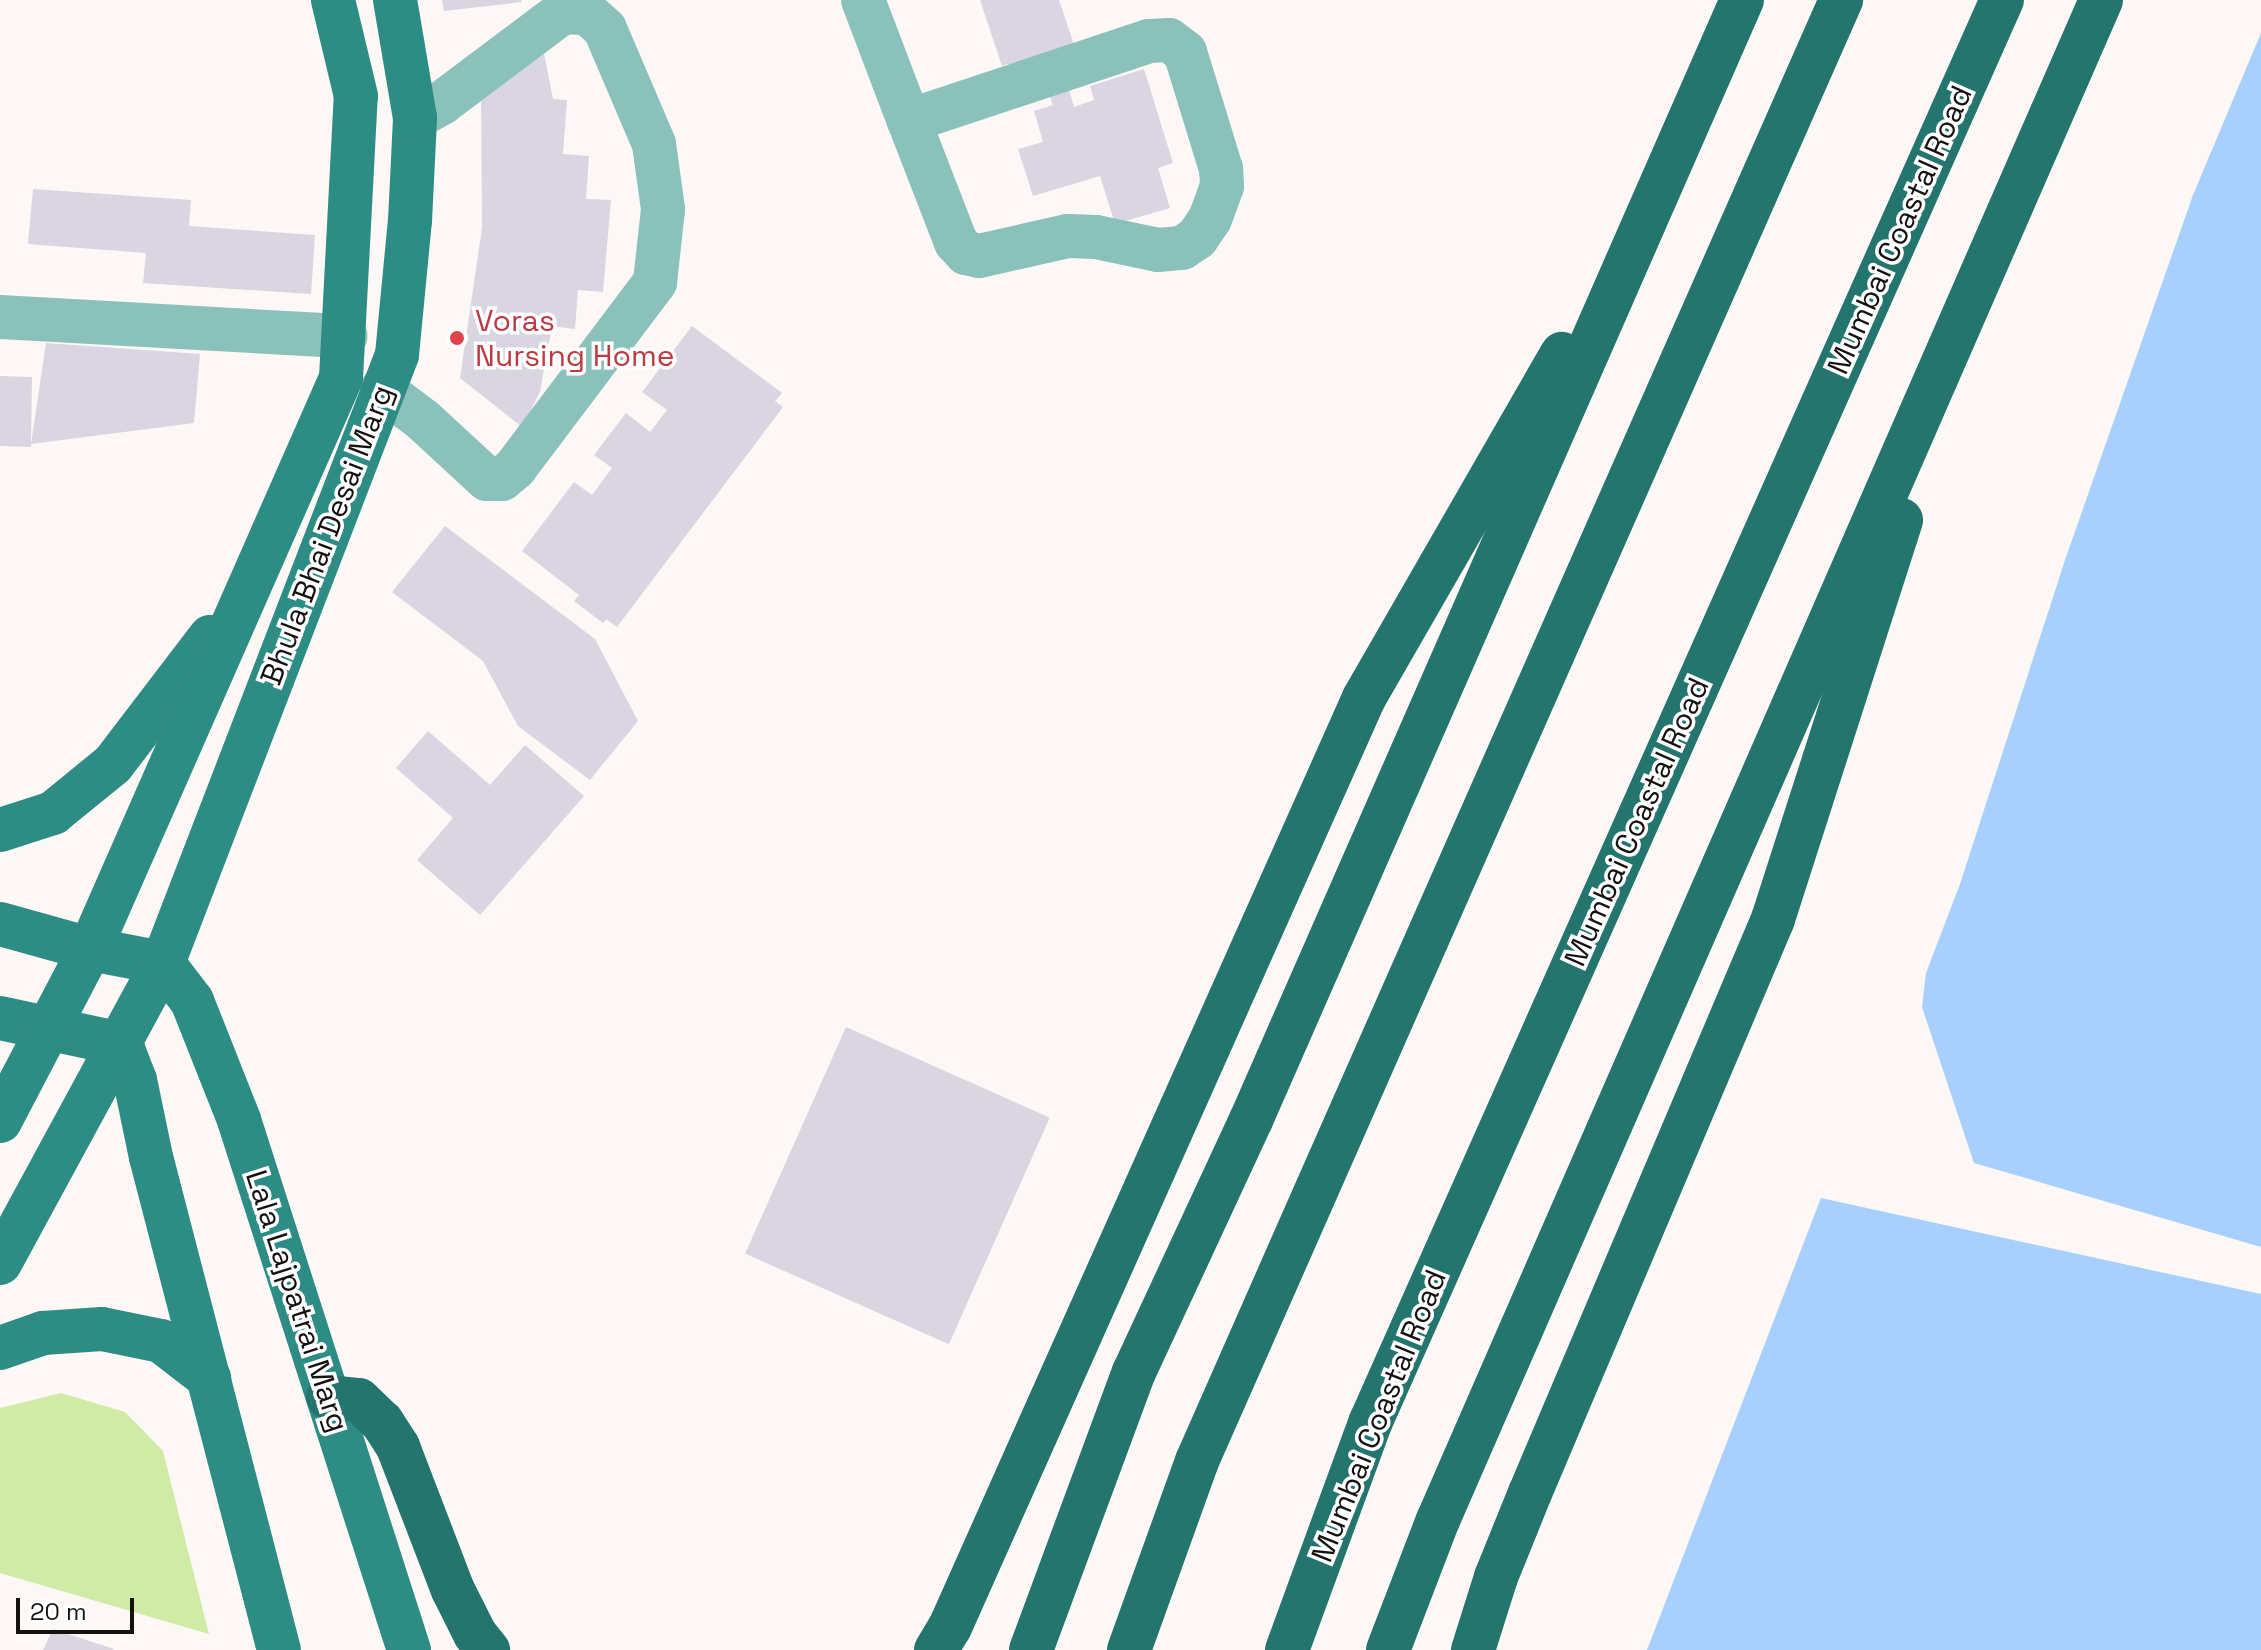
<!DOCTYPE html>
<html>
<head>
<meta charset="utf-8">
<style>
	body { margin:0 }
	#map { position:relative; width:2261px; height:1650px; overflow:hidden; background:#fdf8f5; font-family:"Space Grotesk",sans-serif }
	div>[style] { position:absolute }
	.green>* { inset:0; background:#cfeba6 }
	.water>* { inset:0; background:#a7d0fe }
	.building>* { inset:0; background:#d9d5e1; transform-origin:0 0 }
	.minor>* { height:44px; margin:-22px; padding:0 22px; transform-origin:22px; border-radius:22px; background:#8ac1bb }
	.major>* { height:44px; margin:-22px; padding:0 22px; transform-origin:22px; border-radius:22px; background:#2d8c84 }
	.highway>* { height:44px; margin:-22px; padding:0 22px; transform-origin:22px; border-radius:22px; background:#24756e }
	.dots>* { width:22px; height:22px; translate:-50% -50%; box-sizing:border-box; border:4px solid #fff; border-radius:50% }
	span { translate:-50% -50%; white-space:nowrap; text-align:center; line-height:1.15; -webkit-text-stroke:7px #fff; paint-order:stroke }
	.street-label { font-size:30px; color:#15110f }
	.health-label { font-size:30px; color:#be3a42 }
	.left { translate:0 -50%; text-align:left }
	.scale { position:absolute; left:16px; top:1598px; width:118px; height:36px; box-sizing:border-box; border:4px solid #15110f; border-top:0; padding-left:10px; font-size:24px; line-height:28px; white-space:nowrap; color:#15110f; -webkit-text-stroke:6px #fff; paint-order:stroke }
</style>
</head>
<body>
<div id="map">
	<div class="green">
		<div style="clip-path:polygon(61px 1393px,125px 1412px,163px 1451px,209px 1634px,0 1573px,0 1408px)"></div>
	</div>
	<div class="water">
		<div style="clip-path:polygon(2261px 33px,2261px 1247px,1974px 1163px,1922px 1007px,1926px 973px,1960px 884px,2065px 560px,2193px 195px)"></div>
		<div style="clip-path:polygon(1821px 1198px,2261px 1294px,2261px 1650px,1647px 1650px)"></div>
	</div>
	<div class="building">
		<div style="clip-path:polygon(442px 0,521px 0,522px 2px,444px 11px)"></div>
		<div style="clip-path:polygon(980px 0,1059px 0,1077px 54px,1012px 76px,1008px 64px,1002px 66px)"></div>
		<div style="clip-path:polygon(540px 33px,553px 99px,567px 100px,563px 154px,589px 156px,586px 199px,611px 200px,603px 292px,578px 290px,575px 329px,552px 326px,540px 392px,522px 427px,460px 378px,482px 228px,481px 88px)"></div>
		<div style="clip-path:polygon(1144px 69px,1173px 163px,1158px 168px,1170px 208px,1115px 224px,1100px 176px,1033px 196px,1018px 149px,1043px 142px,1034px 111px,1053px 105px,1049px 93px,1068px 86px,1074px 107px,1094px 100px,1090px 86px)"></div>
		<div style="clip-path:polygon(33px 189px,191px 200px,189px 226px,315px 235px,311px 294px,143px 283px,146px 253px,28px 244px)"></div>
		<div style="clip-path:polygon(692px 326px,782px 393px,775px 401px,783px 407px,617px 627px,606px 619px,603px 623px,574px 601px,579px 595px,522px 551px,574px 482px,592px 495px,612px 468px,594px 455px,626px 413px,650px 432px,667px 410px,642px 392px)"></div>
		<div style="clip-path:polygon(46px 343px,200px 354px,194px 423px,31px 444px,31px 447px,0 446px,0 376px,32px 377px,31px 444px)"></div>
		<div style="clip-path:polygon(445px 526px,595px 639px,638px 721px,590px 780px,518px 726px,483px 661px,392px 592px)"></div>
		<div style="clip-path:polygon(428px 731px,490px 785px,525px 745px,584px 796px,480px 915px,417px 860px,453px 818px,396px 768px)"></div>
		<div style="left:846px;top:1027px;width:223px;height:248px;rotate:24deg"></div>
		<div style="clip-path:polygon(53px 1629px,114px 1649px,114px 1650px,43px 1650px)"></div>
	</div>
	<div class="minor">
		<div style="left:863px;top:0;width:129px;rotate:69.2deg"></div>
		<div style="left:909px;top:121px;width:130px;rotate:68.8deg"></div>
		<div style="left:956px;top:242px;width:15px;rotate:48deg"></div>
		<div style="left:966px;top:253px;width:13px;rotate:13deg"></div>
		<div style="left:979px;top:256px;width:91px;rotate:-12.7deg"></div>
		<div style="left:1068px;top:236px;width:28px;rotate:2deg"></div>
		<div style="left:1096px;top:237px;width:63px;rotate:11.8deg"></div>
		<div style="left:1158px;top:250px;width:24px;rotate:-5deg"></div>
		<div style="left:1182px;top:248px;width:18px;rotate:-34deg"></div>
		<div style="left:1197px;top:238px;width:23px;rotate:-56deg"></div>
		<div style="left:1210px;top:219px;width:35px;rotate:-70deg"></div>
		<div style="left:1222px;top:186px;width:17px;rotate:-93deg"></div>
		<div style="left:1221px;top:169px;width:122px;rotate:-107.1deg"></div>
		<div style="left:1185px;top:52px;width:20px;rotate:-143deg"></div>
		<div style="left:1169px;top:40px;width:20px;rotate:177deg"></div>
		<div style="left:1149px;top:41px;width:253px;rotate:161.6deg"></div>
		<div style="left:0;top:317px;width:346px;rotate:3.2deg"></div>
		<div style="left:382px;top:389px;width:51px;rotate:37.1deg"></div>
		<div style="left:423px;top:420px;width:87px;rotate:42.7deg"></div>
		<div style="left:487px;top:479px;width:15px"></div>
		<div style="left:502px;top:479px;width:17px;rotate:-40deg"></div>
		<div style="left:515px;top:468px;width:233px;rotate:-53deg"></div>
		<div style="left:655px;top:282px;width:73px;rotate:-83.7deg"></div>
		<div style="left:663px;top:209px;width:66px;rotate:-97.9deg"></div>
		<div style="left:654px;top:144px;width:125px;rotate:-113.1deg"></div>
		<div style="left:605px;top:29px;width:24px;rotate:-138deg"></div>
		<div style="left:587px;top:13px;width:24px;rotate:-178deg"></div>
		<div style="left:563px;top:12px;width:151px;rotate:143.1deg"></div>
		<div style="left:442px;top:103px;width:31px;rotate:151deg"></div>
	</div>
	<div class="major">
		<div style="left:0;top:830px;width:56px;rotate:-17.8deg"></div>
		<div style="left:53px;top:813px;width:77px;rotate:-39.2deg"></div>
		<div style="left:113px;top:764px;width:160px;rotate:-52.6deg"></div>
		<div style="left:0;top:924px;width:93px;rotate:15.5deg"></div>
		<div style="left:90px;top:949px;width:74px;rotate:10.9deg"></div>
		<div style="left:163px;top:963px;width:48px;rotate:52.7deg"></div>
		<div style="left:192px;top:1001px;width:128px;rotate:68.4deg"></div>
		<div style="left:239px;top:1120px;width:557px;rotate:72.22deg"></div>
		<div style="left:0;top:1018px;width:124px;rotate:12.1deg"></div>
		<div style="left:121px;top:1044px;width:39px;rotate:69deg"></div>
		<div style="left:135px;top:1080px;width:79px;rotate:78.3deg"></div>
		<div style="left:151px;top:1157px;width:509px;rotate:75.45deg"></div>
		<div style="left:0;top:1121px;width:194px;rotate:-62.4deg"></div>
		<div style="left:90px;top:949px;width:624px;rotate:-66.27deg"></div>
		<div style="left:341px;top:378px;width:282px;rotate:-87deg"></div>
		<div style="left:356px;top:96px;width:99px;rotate:-103.5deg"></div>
		<div style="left:0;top:1263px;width:341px;rotate:-61.5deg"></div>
		<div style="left:163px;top:963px;width:651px;rotate:-68.95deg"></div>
		<div style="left:397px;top:355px;width:135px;rotate:-84.5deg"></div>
		<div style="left:410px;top:221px;width:103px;rotate:-87.2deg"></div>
		<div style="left:415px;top:118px;width:120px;rotate:-99.6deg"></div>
		<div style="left:0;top:1348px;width:46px;rotate:-19.2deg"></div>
		<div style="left:43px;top:1333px;width:59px;rotate:-3.9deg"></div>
		<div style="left:102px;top:1329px;width:60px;rotate:11.5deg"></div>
		<div style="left:161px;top:1341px;width:61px;rotate:37.6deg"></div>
	</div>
	<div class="highway">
		<div style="left:328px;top:1397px;width:31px;rotate:6deg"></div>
		<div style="left:359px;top:1400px;width:32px;rotate:44deg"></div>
		<div style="left:382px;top:1422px;width:30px;rotate:57deg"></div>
		<div style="left:398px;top:1447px;width:153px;rotate:69deg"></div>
		<div style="left:453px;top:1590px;width:49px;rotate:63.4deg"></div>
		<div style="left:475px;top:1634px;width:21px;rotate:51deg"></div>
		<div style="left:936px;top:1650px;width:27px;rotate:-59deg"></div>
		<div style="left:950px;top:1627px;width:1017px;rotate:-65.98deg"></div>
		<div style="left:1364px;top:698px;width:397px;rotate:-60.1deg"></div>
		<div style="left:1031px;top:1650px;width:296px;rotate:-69.7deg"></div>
		<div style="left:1134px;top:1372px;width:278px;rotate:-65.1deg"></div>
		<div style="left:1251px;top:1120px;width:1223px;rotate:-66.33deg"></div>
		<div style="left:1129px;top:1650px;width:201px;rotate:-70.2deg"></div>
		<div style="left:1197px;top:1461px;width:1597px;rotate:-66.21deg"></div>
		<div style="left:1287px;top:1650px;width:244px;rotate:-69.9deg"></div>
		<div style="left:1371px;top:1421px;width:1555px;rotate:-66.06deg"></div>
		<div style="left:1388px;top:1650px;width:139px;rotate:-69deg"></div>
		<div style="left:1438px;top:1520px;width:1658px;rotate:-66.43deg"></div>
		<div style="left:1473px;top:1650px;width:77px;rotate:-72.5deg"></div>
		<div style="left:1496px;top:1577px;width:91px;rotate:-68deg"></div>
		<div style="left:1530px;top:1493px;width:623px;rotate:-67.05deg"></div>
		<div style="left:1773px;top:919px;width:419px;rotate:-72.2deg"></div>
	</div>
	<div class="dots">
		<div style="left:457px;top:338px;background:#e0444e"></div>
	</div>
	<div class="street-label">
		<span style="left:1900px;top:230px;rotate:-66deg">Mumbai Coastal Road</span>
		<span style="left:327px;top:535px;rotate:-69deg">Bhula Bhai Desai Marg</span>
		<span style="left:1637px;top:822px;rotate:-66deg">Mumbai Coastal Road</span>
		<span style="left:297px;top:1301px;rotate:72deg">Lala Lajpatrai Marg</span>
		<span style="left:1379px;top:1416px;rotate:-68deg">Mumbai Coastal Road</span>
	</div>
	<div class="health-label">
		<span class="left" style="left:475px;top:338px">Voras<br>Nursing Home</span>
	</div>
	<div class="scale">20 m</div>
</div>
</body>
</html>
